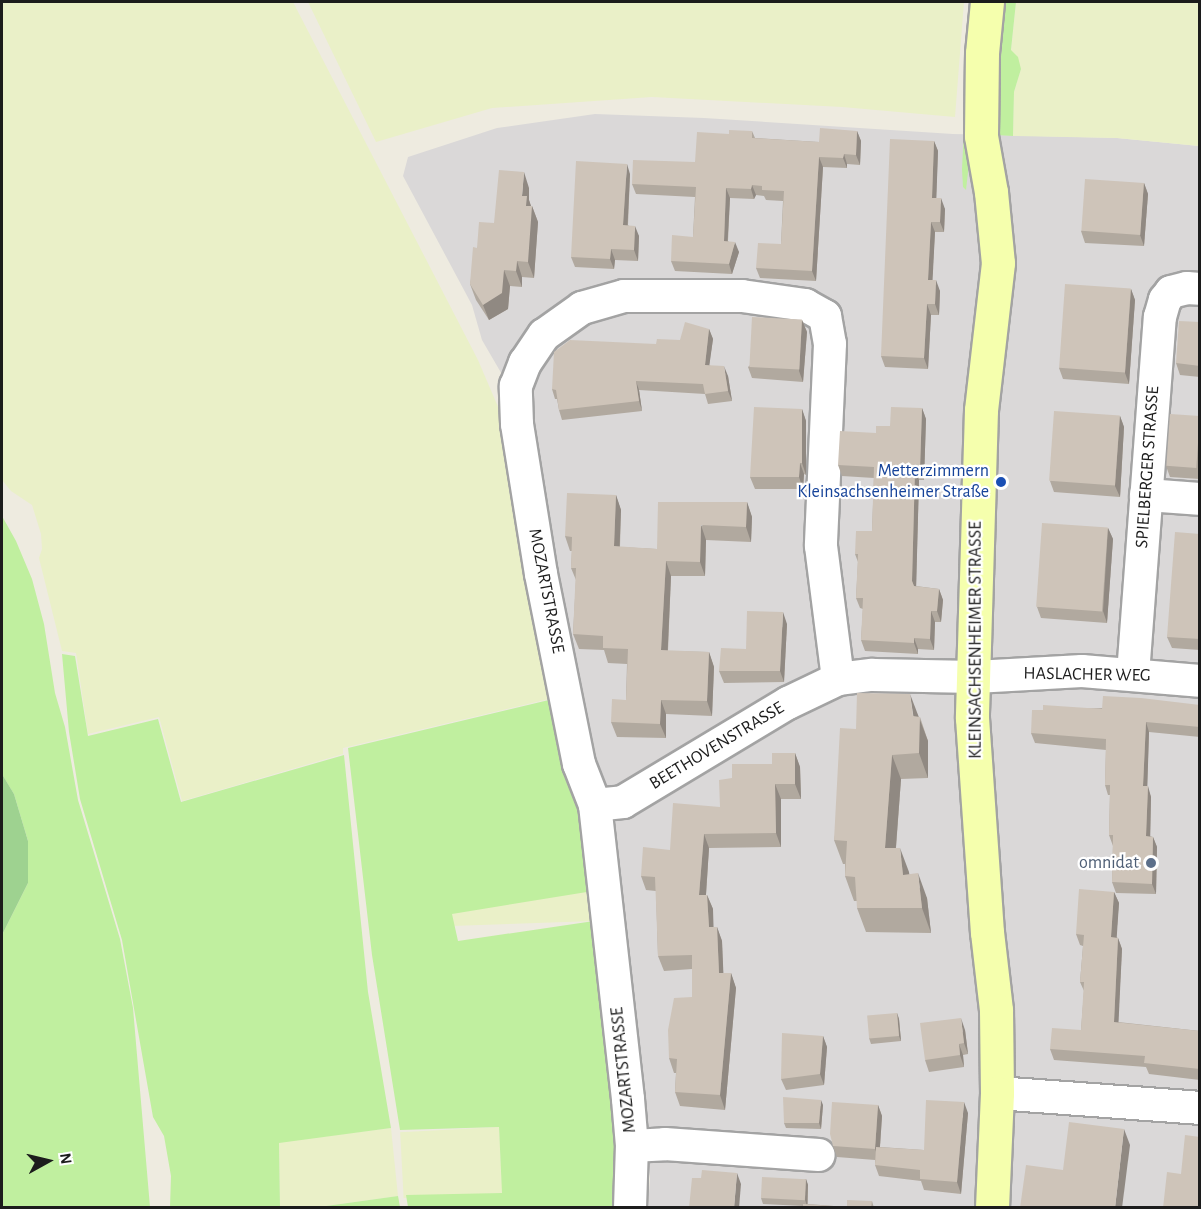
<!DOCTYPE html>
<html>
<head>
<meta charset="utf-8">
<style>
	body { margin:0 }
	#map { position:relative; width:1201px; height:1209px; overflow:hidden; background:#eeebe0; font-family:"Alegreya Sans",sans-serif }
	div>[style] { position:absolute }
	.residential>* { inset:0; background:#dad8d8 }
	.farmland>* { inset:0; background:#eaf0c8; transform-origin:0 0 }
	.grass>* { inset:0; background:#c0ef9f }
	.forest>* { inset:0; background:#9ed290 }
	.roads { filter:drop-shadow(2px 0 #a3a3a3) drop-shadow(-2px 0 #a3a3a3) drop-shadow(0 2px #a3a3a3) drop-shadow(0 -2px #a3a3a3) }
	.street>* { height:32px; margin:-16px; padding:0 16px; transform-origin:16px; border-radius:16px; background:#fff }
	.secondary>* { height:33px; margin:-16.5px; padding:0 16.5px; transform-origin:16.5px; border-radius:16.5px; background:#f5ffad }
	.wall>* { inset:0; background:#b1a99f }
	.shaded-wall>* { inset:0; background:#908982 }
	.building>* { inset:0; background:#cec4b9; transform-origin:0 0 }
	.dots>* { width:16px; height:16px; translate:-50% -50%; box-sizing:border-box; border:3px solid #fff; border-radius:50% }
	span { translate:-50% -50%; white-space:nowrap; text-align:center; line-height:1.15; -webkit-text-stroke:4.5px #fff; paint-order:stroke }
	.street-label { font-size:18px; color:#1c1c1c }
	.transit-label { font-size:18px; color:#164399 }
	.right { translate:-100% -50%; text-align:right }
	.service-label { font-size:18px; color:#4e5e75 }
	.frame { position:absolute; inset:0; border:3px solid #1c1c1c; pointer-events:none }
	.north { position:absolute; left:18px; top:1131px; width:60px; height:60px; -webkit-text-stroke:4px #fff; paint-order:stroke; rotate:82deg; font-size:16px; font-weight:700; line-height:24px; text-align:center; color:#1c1c1c }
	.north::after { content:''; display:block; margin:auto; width:21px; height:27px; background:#1c1c1c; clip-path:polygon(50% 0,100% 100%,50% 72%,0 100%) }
</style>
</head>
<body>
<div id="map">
	<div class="residential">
		<div style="clip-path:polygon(595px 114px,704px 118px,953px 134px,1117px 138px,1199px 146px,1199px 1207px,648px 1207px,650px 1180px,621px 878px,564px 601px,529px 396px,507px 383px,482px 340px,472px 305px,403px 176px,408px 157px,497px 128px)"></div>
	</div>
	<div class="farmland">
		<div style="clip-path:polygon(2px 2px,293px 2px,478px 360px,502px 416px,510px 495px,553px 698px,343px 748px,343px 754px,182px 801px,159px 717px,88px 734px,76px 653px,62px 651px,39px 558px,42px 549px,41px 534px,32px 505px,11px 491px,2px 480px)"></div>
		<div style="clip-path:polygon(308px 2px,964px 2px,955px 117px,842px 107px,652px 97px,492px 108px,376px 142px)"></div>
		<div style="clip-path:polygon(1016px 2px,1199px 2px,1199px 146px,1117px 138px,1013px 136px,1014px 92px,1021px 69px,1011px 51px)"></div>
		<div style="left:593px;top:891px;width:30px;height:143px;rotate:88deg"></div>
		<div style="left:499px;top:1127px;width:66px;height:99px;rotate:87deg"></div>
		<div style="clip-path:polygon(391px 1128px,398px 1196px,319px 1207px,280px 1207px,279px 1142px)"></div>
	</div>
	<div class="grass">
		<div style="clip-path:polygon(1005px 2px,1016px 2px,1011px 50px,1018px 57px,1021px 69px,1014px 92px,1013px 136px,995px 135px)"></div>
		<div style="clip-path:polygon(969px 30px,970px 154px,966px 190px,963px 187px,962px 169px)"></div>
		<div style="clip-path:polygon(2px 516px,16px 541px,32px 579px,44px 624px,55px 693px,65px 727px,78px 800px,120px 939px,133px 1008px,150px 1207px,2px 1207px,2px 935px,28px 883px,28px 841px,14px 794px,2px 774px)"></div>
		<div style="clip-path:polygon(62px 654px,75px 656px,88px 736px,158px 719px,181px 802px,344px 755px,368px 992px,391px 1128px,279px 1143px,280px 1207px,170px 1207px,171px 1176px,164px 1136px,153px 1117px,122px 940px,80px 799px,69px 732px)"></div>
		<div style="clip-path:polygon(553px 699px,588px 812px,593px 891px,452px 914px,458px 941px,594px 921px,618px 1121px,619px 1207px,408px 1207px,406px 1195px,502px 1193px,499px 1127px,400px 1130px,372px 955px,348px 748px)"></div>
		<div style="clip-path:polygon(398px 1196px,400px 1207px,319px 1207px)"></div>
	</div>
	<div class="forest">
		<div style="clip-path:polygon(2px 774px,14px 794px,28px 841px,28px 883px,2px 935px)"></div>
	</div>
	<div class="roads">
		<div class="street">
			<div style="left:1146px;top:495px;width:54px;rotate:4.2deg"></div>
			<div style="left:1133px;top:674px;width:358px;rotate:-85.7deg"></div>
			<div style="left:1160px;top:317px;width:18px;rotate:-74deg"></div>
			<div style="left:1165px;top:300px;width:10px;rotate:-53deg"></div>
			<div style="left:1171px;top:292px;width:16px;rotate:-14deg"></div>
			<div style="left:1187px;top:288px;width:13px;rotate:4deg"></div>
			<div style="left:595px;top:805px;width:28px;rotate:-6deg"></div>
			<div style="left:623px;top:802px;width:192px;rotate:-31deg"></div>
			<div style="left:788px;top:703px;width:55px;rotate:-25.6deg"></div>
			<div style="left:838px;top:679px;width:35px;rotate:-7deg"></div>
			<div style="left:873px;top:675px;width:102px;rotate:1.1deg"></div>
			<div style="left:975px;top:677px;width:107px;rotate:-3.2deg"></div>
			<div style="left:1082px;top:671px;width:118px;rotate:4.8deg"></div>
			<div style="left:997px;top:1093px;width:204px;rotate:4.2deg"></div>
			<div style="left:632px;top:1146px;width:33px;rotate:-3deg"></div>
			<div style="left:665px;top:1144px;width:154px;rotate:4.1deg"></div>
			<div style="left:630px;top:1208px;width:62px;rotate:-88.2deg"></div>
			<div style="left:632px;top:1146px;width:47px;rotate:-94.9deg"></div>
			<div style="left:628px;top:1099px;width:296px;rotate:-96.4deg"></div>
			<div style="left:595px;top:805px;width:44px;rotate:-111.3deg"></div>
			<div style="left:579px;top:764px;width:194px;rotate:-101.3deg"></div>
			<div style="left:541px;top:574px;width:152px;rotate:-99.1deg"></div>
			<div style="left:517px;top:424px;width:38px;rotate:-92deg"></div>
			<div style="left:516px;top:386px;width:25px;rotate:-69deg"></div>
			<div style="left:525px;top:363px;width:34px;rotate:-56deg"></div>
			<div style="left:544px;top:335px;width:47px;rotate:-35.4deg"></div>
			<div style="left:582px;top:308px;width:44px;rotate:-15.9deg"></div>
			<div style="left:624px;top:296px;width:118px"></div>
			<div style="left:742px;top:296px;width:64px;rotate:8.1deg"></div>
			<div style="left:805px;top:305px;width:23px;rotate:29deg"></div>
			<div style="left:825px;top:316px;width:28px;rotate:80deg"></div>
			<div style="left:830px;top:344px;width:202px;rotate:92.6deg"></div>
			<div style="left:821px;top:546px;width:134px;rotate:82.7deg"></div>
		</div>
		<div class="secondary">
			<div style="left:987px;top:2px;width:51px;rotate:95.6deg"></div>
			<div style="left:982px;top:53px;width:83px;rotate:90.7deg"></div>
			<div style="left:981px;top:136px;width:57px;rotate:79.9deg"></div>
			<div style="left:991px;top:192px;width:71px;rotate:84.4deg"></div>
			<div style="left:998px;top:263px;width:148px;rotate:96.6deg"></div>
			<div style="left:981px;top:410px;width:308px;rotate:91.7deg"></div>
			<div style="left:972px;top:718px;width:215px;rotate:86deg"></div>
			<div style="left:987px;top:932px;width:79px;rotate:83.4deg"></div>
			<div style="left:996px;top:1010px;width:83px;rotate:89.3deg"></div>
			<div style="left:997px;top:1093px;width:115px;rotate:92.5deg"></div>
		</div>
	</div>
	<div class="wall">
		<div style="clip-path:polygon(752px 131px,755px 138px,819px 142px,857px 131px,861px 141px,860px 165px,847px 164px,847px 168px,823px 167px,816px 281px,760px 278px,756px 268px,781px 244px,783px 201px,766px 200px,764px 196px,756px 195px,754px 199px,730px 198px,728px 241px,739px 252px,732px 274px,675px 271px,671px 261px,693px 237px,695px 197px,636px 194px,632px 184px,695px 162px,729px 134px)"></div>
		<div style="clip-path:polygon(934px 141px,938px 151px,936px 198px,945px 209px,944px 232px,935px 232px,932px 280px,940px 291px,939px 315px,931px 315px,928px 369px,885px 367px,881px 356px)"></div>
		<div style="clip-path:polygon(630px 174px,628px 225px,639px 236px,638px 261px,615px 260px,614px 269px,575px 267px,571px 257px)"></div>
		<div style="clip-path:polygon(1144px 183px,1148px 194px,1144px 246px,1085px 243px,1081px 231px)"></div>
		<div style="clip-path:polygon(529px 188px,529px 200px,531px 206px,532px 206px,538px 222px,534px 278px,522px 277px,522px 287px,510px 286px,508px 309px,489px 320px,476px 300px,470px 284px,477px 248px,494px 223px)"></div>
		<div style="clip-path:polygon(1131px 289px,1135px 300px,1129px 384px,1063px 379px,1059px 368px)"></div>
		<div style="clip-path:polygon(802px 320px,807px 332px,803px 382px,752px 378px,748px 367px)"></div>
		<div style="clip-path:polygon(1200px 322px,1200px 377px,1180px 375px,1176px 363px)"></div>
		<div style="clip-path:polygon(709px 329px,713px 339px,709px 365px,728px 376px,732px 401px,708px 404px,705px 394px,639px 390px,642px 411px,562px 420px,559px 410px,557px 399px,555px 399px,552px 389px,656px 344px,680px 340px)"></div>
		<div style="clip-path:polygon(922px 408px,926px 419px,924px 480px,919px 480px,916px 586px,939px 589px,943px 600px,941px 622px,935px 622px,934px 650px,918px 649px,918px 654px,865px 651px,861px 640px,863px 609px,860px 608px,856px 598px,858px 562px,855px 554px,872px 531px,874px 478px,842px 476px,838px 465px,876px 433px,890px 426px)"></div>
		<div style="clip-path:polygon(802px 409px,806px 421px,806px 475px,804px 474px,803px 489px,755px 489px,750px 477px)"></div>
		<div style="clip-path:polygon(1120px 416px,1124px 427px,1120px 497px,1054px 492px,1050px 481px)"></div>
		<div style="clip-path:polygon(1200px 416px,1200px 479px,1170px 477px,1166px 466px)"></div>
		<div style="clip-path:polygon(616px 495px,621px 510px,620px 547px,657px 549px,747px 502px,752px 517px,751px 542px,706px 540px,705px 576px,671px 576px,668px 651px,709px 652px,714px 667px,712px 716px,666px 714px,666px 738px,617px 737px,611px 722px,626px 700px,627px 664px,608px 663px,604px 650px,579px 649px,573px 634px,576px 580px,571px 568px,572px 551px,570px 551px,565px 536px)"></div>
		<div style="clip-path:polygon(1108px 528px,1113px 539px,1107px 623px,1041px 618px,1037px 607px)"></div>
		<div style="clip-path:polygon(1200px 534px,1200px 650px,1172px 648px,1167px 637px)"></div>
		<div style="clip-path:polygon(787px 624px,784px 682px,724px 683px,719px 671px)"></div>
		<div style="clip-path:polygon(1200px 705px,1200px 737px,1149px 732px,1147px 786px,1151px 797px,1150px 836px,1153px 837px,1157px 847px,1156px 894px,1116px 893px,1112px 882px,1113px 846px,1109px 835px,1110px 795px,1108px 795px,1105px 785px,1106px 750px,1035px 743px,1031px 733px,1043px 710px)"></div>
		<div style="clip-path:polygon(920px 717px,928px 741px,928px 778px,901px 779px,896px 848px,909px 874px,927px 898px,931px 933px,866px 932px,857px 908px,857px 901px,854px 901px,845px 876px,845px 864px,843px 864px,834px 840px,856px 729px)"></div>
		<div style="clip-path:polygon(795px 753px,800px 767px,801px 799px,781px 799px,781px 847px,709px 848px,706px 895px,707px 895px,713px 909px,713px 927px,717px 927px,722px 941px,723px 973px,731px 973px,736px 988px,725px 1110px,680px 1106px,675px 1092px,676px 1073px,674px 1073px,669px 1058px,692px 997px,692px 969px,664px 971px,658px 956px,656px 891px,646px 890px,641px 876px,720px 807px,732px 778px,772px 764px)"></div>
		<div style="clip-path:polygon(1114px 892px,1119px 903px,1116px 937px,1118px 938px,1122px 949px,1118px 1022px,1200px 1031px,1200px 1080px,1149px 1074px,1146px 1067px,1054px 1060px,1050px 1049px,1081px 1030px,1084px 991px,1080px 982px,1083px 946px,1080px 945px,1076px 934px)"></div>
		<div style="clip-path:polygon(897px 1013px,899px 1019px,901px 1041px,871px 1044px,869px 1038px)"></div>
		<div style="clip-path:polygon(965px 1030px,968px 1054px,963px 1055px,964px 1067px,929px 1072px,925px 1060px)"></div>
		<div style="clip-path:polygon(823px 1036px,827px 1047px,824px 1085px,786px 1090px,781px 1079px)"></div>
		<div style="clip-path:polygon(823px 1105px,821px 1129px,786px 1128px,784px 1123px)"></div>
		<div style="clip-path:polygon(878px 1105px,882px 1116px,880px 1147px,924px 1150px,968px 1113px,961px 1194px,924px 1190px,921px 1181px,879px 1176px,875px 1165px,875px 1160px,837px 1157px,833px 1146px)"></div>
		<div style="clip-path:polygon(806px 1179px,808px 1185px,808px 1204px,847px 1207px,872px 1201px,874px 1208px,803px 1208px,803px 1206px,763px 1204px,761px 1198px)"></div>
	</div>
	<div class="shaded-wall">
		<div style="clip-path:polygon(857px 131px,861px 141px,860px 165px,856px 155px)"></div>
		<div style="clip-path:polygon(934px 141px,938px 151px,936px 208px,932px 198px)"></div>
		<div style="clip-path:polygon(844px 154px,847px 164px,847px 168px,843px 158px)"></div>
		<div style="clip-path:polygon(819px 157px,823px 167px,816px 281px,812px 271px)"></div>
		<div style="clip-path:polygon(627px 164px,630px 174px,627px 236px,623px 225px)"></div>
		<div style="clip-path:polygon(524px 172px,529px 188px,529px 200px,532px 209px,532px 206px,538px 222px,534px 278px,528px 262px,522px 196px)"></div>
		<div style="clip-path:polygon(1144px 183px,1148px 194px,1144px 246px,1140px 235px)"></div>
		<div style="clip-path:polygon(752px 185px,756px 195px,754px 199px,751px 189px)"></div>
		<div style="clip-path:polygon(726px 188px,730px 198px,727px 251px,724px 241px)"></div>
		<div style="clip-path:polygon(941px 198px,945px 209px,944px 232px,940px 222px)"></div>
		<div style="clip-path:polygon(931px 222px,935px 232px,932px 291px,928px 280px)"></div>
		<div style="clip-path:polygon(635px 226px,639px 236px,638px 261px,634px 250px)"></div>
		<div style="clip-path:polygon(735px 242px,739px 252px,732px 274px,729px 264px)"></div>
		<div style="clip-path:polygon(611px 249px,615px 260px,614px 269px,610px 259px)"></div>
		<div style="clip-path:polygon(517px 261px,522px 277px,522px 287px,516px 271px)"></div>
		<div style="clip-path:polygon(504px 270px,510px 286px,508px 309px,489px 320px,483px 305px)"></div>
		<div style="clip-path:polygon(936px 280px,940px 291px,939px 315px,935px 304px)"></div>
		<div style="clip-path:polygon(1131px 289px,1135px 300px,1129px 384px,1125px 373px)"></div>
		<div style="clip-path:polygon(927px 304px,931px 315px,928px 369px,924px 358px)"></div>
		<div style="clip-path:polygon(802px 320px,807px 332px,803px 382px,799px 371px)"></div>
		<div style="clip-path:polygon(709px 329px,713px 339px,708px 375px,705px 365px)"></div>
		<div style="clip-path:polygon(724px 366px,728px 376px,732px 401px,728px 391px)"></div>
		<div style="clip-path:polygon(636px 381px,639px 390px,642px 411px,639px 401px)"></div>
		<div style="clip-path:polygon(922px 408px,926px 419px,924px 480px,920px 469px)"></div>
		<div style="clip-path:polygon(802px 409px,806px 421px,806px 475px,802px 463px)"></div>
		<div style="clip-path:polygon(1120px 416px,1124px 427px,1120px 497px,1115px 486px)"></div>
		<div style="clip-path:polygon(800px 463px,804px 474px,803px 489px,799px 477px)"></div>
		<div style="clip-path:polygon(915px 469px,919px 480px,916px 592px,912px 581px)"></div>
		<div style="clip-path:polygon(616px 495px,621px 510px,619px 561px,614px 546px)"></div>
		<div style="clip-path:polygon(747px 502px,752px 517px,751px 542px,746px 527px)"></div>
		<div style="clip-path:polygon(701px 525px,706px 540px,705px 576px,700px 562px)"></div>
		<div style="clip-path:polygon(1108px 528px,1113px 539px,1107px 623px,1103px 611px)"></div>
		<div style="clip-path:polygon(666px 561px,671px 576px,667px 665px,661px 650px)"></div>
		<div style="clip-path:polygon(939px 589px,943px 600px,941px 622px,937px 611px)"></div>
		<div style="clip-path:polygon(931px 611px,935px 622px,934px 650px,930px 639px)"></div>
		<div style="clip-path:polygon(783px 612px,787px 624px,784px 682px,780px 671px)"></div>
		<div style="clip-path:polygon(914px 638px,918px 649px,918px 654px,914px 643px)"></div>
		<div style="clip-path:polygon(709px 652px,714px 667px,712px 716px,707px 701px)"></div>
		<div style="clip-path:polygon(910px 694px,928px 741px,928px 778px,919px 753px)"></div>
		<div style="clip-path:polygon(661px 700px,666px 714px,666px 738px,660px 724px)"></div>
		<div style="clip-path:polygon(1146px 722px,1149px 732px,1147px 796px,1143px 786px)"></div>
		<div style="clip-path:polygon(795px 753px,800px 767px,801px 799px,795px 784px)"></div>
		<div style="clip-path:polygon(892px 755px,901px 779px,894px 872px,885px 848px)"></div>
		<div style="clip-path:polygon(775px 784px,781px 799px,781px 847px,776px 833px)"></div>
		<div style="clip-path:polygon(1148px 786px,1151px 797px,1150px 847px,1146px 836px)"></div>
		<div style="clip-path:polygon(704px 834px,709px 848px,705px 909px,699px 895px)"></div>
		<div style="clip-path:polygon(1153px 837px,1157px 847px,1156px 894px,1152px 884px)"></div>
		<div style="clip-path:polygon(900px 848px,909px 872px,912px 899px,903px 875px)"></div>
		<div style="clip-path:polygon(918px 873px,927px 898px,931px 933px,922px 908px)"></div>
		<div style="clip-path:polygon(1114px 892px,1119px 903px,1116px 948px,1111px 937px)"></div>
		<div style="clip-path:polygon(707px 895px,713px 909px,714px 942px,709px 927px)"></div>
		<div style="clip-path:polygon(717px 927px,722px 941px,724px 987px,719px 973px)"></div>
		<div style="clip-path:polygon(1118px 938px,1122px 949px,1118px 1033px,1114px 1022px)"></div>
		<div style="clip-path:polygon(731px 973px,736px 988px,725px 1110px,720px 1095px)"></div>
		<div style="clip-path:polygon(897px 1013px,899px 1019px,901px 1041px,899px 1036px)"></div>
		<div style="clip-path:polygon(961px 1018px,965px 1030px,968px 1054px,964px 1043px)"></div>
		<div style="clip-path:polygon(823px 1036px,827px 1047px,824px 1085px,820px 1074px)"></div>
		<div style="clip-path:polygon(959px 1044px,963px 1055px,964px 1067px,960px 1055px)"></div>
		<div style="clip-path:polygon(821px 1100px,823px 1105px,821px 1129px,819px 1123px)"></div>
		<div style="clip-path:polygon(964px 1102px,968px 1113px,961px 1194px,957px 1182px)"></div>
		<div style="clip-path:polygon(878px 1105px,882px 1116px,879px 1160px,875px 1149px)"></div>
		<div style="clip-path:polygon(1124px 1129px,1130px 1145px,1122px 1208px,1115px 1208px)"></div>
		<div style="clip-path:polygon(737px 1173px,741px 1184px,739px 1208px,734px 1208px)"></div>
		<div style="clip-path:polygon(806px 1179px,808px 1185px,807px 1206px,805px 1200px)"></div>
	</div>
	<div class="building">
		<div style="clip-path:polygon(820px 128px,857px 131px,856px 155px,844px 154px,843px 158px,819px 157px,812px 271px,756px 268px,758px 243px,781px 244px,784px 191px,762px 190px,762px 186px,752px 185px,751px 189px,726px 188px,724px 241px,735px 242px,729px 264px,671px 261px,672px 235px,693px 237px,696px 187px,632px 184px,633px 160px,695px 162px,697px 132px,729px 134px,729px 130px,752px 131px,752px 138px,819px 142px)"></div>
		<div style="clip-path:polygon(890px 139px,934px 141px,932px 198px,941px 198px,940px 222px,931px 222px,928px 280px,936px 280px,935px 304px,927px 304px,924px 358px,881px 356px)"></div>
		<div style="clip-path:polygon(576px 161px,627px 164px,623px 225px,635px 226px,634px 250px,611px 249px,610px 259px,571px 257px)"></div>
		<div style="clip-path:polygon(499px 170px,524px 172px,522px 196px,527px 196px,526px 206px,532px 206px,528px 262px,517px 261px,516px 271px,504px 270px,502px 293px,483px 305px,470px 284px,473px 247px,477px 248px,479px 222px,494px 223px)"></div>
		<div style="left:1085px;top:179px;width:59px;height:52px;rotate:4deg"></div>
		<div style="left:1065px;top:284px;width:66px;height:84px;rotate:4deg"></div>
		<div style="left:752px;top:317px;width:50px;height:50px;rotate:3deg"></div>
		<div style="clip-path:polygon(1179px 321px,1200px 322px,1200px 366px,1176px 363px)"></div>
		<div style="clip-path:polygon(685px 322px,709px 329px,705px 365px,724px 366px,728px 391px,705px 394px,703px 384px,636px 381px,639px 401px,559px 410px,556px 390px,552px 389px,554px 352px,570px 340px,656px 344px,657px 339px,680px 340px)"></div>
		<div style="clip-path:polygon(754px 407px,802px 409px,802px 463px,800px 463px,799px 477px,750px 477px)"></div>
		<div style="clip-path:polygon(891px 407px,922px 408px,920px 469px,915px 469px,912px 581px,914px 586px,939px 589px,937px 611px,931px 611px,930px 639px,914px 638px,914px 643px,861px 640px,863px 598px,856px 598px,858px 554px,855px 554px,856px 531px,872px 531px,874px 467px,838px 465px,840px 431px,876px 433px,876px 426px,890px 426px)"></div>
		<div style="left:1054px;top:411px;width:66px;height:70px;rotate:4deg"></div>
		<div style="left:1170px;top:414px;width:30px;height:52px;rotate:4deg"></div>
		<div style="clip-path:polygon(567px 493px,616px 495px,614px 546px,657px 549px,658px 502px,747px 502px,746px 527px,701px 525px,700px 562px,666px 561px,661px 650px,709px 652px,707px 701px,661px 700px,660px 724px,611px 722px,612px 699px,626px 700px,628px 649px,603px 648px,603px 636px,573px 634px,576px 568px,571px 568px,572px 537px,565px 536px)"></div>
		<div style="left:1042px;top:523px;width:66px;height:84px;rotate:4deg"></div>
		<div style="clip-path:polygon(1175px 532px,1200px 534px,1200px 639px,1167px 637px)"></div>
		<div style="clip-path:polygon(747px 611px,783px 612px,780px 671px,719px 671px,721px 648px,746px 649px)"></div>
		<div style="clip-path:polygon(857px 693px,910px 694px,913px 716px,920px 717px,919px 753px,892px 755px,885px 848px,900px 848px,903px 875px,918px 873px,922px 908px,857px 908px,855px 877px,845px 876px,847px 841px,834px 840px,840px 728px,856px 729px)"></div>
		<div style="clip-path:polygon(1103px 696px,1141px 698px,1200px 705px,1200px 727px,1146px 722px,1143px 786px,1148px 786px,1146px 836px,1153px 837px,1152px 884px,1112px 882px,1113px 835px,1109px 835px,1110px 785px,1105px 785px,1106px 739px,1031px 733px,1032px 710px,1043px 710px,1043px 705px,1102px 709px)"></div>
		<div style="clip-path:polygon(772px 753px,795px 753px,795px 784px,775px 784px,776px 833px,704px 834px,699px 895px,707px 895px,709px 927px,717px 927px,719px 973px,731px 973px,720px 1095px,675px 1092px,677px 1059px,669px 1058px,668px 1030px,674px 998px,692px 997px,692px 955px,658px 956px,655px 877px,641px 876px,643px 847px,670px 850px,673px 803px,720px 807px,719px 780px,732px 778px,732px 764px,772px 764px)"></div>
		<div style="clip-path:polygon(1079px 889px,1114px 892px,1111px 937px,1118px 938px,1114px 1022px,1200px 1031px,1200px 1069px,1144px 1063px,1145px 1056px,1050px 1049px,1052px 1028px,1081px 1030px,1084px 982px,1080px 982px,1084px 935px,1076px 934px)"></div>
		<div style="left:897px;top:1013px;width:23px;height:30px;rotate:85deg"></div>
		<div style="clip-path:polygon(961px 1018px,964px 1043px,959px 1044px,960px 1055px,925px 1060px,920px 1023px)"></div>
		<div style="clip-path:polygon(782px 1033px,823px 1036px,820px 1074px,781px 1079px)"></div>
		<div style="clip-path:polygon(783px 1097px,821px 1100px,819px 1123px,784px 1123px)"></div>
		<div style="clip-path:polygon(926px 1100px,964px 1102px,957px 1182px,920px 1179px,920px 1170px,875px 1165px,876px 1147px,924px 1150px)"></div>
		<div style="clip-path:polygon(832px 1102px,878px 1105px,875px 1149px,833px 1146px,830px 1134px)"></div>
		<div style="clip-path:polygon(1069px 1122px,1124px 1129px,1115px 1208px,1020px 1208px,1026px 1165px,1063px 1170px)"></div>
		<div style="clip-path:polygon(1185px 1135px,1200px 1137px,1200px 1208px,1163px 1208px,1167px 1172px,1181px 1174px)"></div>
		<div style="clip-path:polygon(702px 1170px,737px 1173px,734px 1208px,689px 1208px,692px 1178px,701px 1178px)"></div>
		<div style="left:762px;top:1177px;width:44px;height:21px;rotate:3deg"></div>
		<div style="clip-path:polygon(847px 1200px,872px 1201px,871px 1208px,803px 1208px,803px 1204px,847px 1207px)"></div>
	</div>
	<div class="dots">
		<div style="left:1001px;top:482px;background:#1a4fb4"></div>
		<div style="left:1151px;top:863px;background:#5c6f8a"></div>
	</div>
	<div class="street-label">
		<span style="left:1148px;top:467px;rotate:-86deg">SPIELBERGER STRASSE</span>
		<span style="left:546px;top:591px;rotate:79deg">MOZARTSTRASSE</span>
		<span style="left:976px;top:640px;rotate:-90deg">KLEINSACHSENHEIMER STRASSE</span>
		<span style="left:1087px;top:675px;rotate:1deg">HASLACHER WEG</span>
		<span style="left:717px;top:746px;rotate:-31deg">BEETHOVENSTRASSE</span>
		<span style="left:624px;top:1070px;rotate:-96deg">MOZARTSTRASSE</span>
	</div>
	<div class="transit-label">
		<span class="right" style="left:989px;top:482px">Metterzimmern<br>Kleinsachsenheimer Straße</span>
	</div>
	<div class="service-label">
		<span class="right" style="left:1139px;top:863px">omnidat</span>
	</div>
	<div class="frame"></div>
	<div class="north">N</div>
</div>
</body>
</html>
